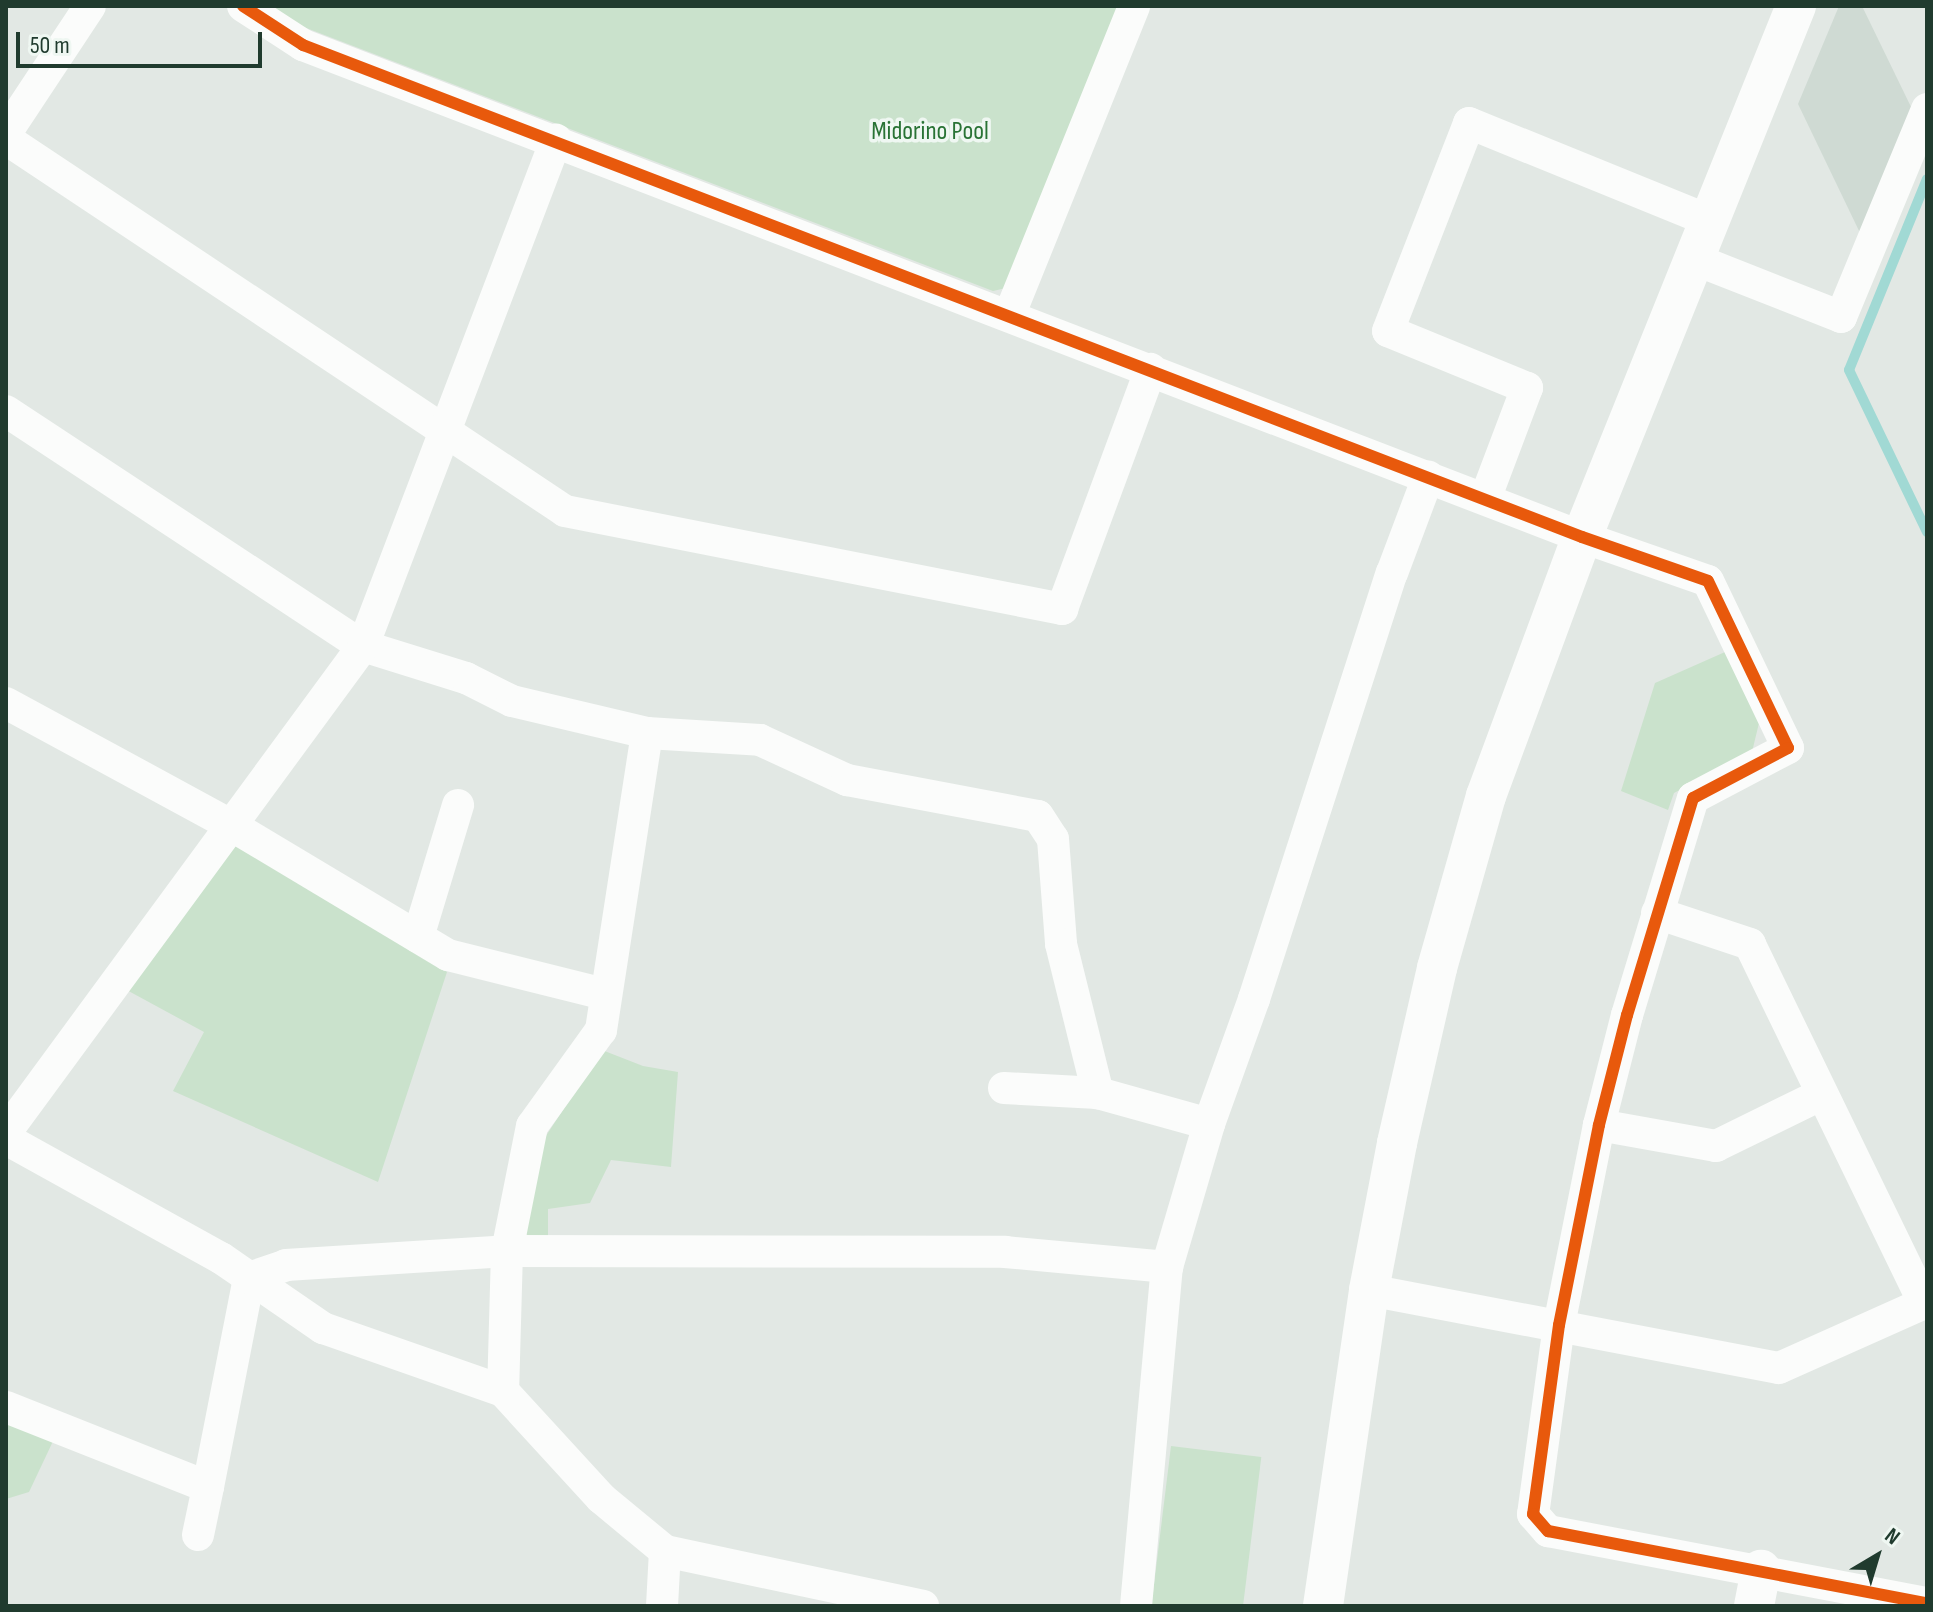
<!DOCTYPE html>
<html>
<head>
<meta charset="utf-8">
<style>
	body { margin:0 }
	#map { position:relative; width:1933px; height:1612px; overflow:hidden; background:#e2e8e4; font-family:"Sofia Sans Condensed",sans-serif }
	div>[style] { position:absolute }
	.built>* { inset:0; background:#cfdad3 }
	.green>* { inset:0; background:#cae2cc; transform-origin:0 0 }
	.stream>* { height:10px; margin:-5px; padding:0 5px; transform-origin:5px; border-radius:5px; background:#a1d9d4 }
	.minor>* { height:32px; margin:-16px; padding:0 16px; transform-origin:16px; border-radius:16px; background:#fbfcfb }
	.tertiary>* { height:40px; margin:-20px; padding:0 20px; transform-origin:20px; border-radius:20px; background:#fbfcfb }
	.cycleway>* { height:12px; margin:-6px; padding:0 6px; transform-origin:6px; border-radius:6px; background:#e8590c }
	span { translate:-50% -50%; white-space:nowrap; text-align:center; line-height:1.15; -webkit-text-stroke:7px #eff7f2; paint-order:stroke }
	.park-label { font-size:26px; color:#297335 }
	.frame { position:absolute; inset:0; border:8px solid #203b2e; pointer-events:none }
	.north { position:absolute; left:1837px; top:1516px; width:80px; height:80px; -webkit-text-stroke:6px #eff7f2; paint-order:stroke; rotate:38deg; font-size:22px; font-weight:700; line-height:32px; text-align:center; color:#203b2e }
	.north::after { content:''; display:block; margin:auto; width:28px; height:36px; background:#203b2e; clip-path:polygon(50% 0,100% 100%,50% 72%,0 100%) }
	.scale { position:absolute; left:16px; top:32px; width:246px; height:36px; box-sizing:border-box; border:4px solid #203b2e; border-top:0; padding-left:10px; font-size:24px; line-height:28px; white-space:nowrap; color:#203b2e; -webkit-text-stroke:6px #eff7f2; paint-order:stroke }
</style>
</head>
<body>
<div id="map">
	<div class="built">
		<div style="clip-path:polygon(1839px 6px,1862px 6px,1913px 111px,1861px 235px,1798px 104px)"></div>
	</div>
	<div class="green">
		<div style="clip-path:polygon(271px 6px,1119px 6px,1006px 288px,993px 291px,301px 26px)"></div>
		<div style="clip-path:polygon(1725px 652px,1759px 723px,1752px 752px,1674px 793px,1668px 810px,1621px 791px,1655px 683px)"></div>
		<div style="clip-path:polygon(236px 845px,447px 972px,378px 1182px,173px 1091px,204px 1032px,123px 988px)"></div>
		<div style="clip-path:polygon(602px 1050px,643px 1066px,678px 1072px,671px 1167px,611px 1160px,590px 1203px,548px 1209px,548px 1240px,533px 1239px,526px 1234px,542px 1142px)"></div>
		<div style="clip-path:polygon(6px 1418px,55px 1437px,29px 1492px,6px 1499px)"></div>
		<div style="left:1171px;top:1446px;width:91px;height:161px;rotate:7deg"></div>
	</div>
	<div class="stream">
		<div style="left:1927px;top:179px;width:206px;rotate:112.2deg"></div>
		<div style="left:1849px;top:370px;width:180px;rotate:64.3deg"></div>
	</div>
	<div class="minor">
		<div style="left:243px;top:6px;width:72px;rotate:33deg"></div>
		<div style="left:303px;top:45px;width:1370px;rotate:21.04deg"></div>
		<div style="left:1582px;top:537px;width:133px;rotate:19.2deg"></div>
		<div style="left:1708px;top:581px;width:185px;rotate:64.4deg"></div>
		<div style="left:1788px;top:748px;width:107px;rotate:152.2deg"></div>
		<div style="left:1693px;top:798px;width:227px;rotate:106.9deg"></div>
		<div style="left:1627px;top:1015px;width:114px;rotate:104.3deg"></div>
		<div style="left:1599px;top:1125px;width:204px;rotate:101.3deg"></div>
		<div style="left:1559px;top:1325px;width:191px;rotate:97.8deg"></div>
		<div style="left:1533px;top:1514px;width:23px;rotate:49deg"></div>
		<div style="left:1548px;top:1531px;width:386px;rotate:10.8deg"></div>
		<div style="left:6px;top:133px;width:152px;rotate:-56.5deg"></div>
		<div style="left:6px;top:139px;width:671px;rotate:33.64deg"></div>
		<div style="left:565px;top:511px;width:507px;rotate:11.15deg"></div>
		<div style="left:1062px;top:609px;width:256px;rotate:-69.7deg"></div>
		<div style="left:1694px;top:259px;width:158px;rotate:21.5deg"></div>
		<div style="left:1841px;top:317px;width:225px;rotate:-67.5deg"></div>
		<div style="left:1009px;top:316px;width:334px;rotate:-68deg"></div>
		<div style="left:6px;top:411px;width:427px;rotate:33.4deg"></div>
		<div style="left:363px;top:646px;width:108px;rotate:17.3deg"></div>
		<div style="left:466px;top:678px;width:51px;rotate:26.6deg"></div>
		<div style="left:512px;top:701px;width:139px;rotate:13.3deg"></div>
		<div style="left:647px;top:733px;width:301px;rotate:98.8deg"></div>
		<div style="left:601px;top:1030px;width:118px;rotate:125.7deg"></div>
		<div style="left:532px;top:1126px;width:127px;rotate:101.3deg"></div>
		<div style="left:507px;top:1251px;width:140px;rotate:91.6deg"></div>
		<div style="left:1485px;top:499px;width:119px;rotate:-69.3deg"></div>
		<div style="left:1527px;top:388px;width:150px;rotate:-157.7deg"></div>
		<div style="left:1388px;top:331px;width:223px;rotate:-68.7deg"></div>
		<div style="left:1469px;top:123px;width:260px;rotate:22.1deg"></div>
		<div style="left:6px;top:703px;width:254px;rotate:28.5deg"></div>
		<div style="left:229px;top:824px;width:255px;rotate:30.9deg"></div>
		<div style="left:448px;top:955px;width:161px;rotate:14deg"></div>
		<div style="left:647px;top:733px;width:113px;rotate:3.5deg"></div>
		<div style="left:760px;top:740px;width:96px;rotate:24.7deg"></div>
		<div style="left:847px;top:780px;width:194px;rotate:10.7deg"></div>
		<div style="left:1038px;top:816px;width:27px;rotate:57deg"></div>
		<div style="left:1053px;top:839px;width:105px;rotate:85.6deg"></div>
		<div style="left:1061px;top:944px;width:154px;rotate:76.1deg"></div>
		<div style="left:1098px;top:1093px;width:115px;rotate:15.6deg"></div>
		<div style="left:418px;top:937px;width:138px;rotate:-73.1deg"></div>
		<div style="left:1004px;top:1088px;width:94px;rotate:3deg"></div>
		<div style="left:1599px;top:1125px;width:119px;rotate:10.2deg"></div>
		<div style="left:1716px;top:1146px;width:118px;rotate:-26.1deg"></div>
		<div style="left:6px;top:1132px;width:603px;rotate:-53.7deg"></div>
		<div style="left:363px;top:646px;width:542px;rotate:-69.12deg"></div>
		<div style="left:6px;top:1139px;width:246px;rotate:29deg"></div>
		<div style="left:221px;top:1258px;width:124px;rotate:34.5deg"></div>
		<div style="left:323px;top:1328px;width:191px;rotate:19.3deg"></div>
		<div style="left:503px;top:1391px;width:145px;rotate:47.5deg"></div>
		<div style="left:601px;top:1498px;width:83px;rotate:39.6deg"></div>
		<div style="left:665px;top:1551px;width:264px;rotate:12deg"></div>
		<div style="left:1369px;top:1290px;width:417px;rotate:10.8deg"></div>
		<div style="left:1779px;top:1368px;width:159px;rotate:-24.1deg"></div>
		<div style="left:1924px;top:1303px;width:399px;rotate:-115.9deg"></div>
		<div style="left:1750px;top:944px;width:98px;rotate:-161.6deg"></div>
		<div style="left:6px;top:1407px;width:217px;rotate:21.6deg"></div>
		<div style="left:208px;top:1487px;width:213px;rotate:-78.9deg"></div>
		<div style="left:249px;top:1278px;width:39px;rotate:-19deg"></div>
		<div style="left:286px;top:1265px;width:221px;rotate:-3.6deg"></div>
		<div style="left:507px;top:1251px;width:498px;rotate:0.1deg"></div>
		<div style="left:1005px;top:1252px;width:163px;rotate:5.3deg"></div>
		<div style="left:198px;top:1535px;width:49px;rotate:-78.2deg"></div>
		<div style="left:662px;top:1606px;width:55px;rotate:-86.9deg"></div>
		<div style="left:1136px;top:1606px;width:340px;rotate:-84.8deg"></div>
		<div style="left:1167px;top:1267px;width:149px;rotate:-73.6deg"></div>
		<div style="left:1209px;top:1124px;width:133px;rotate:-70.2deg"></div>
		<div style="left:1254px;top:999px;width:448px;rotate:-72.1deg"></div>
		<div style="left:1392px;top:573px;width:103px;rotate:-69.4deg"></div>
	</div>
	<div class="tertiary">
		<div style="left:1323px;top:1606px;width:319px;rotate:-81.7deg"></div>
		<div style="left:1369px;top:1290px;width:150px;rotate:-79.2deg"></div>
		<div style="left:1397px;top:1143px;width:180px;rotate:-77.1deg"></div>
		<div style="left:1437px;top:968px;width:179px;rotate:-74.1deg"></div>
		<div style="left:1486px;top:796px;width:276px;rotate:-69.7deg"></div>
		<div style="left:1582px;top:537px;width:573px;rotate:-68.05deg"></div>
		<div style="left:1754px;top:1606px;width:37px;rotate:-79deg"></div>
	</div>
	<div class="cycleway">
		<div style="left:243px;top:6px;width:72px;rotate:33deg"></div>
		<div style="left:303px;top:45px;width:1370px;rotate:21.04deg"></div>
		<div style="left:1582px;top:537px;width:133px;rotate:19.2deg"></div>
		<div style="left:1708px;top:581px;width:185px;rotate:64.4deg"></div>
		<div style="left:1788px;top:748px;width:107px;rotate:152.2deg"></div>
		<div style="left:1693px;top:798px;width:227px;rotate:106.9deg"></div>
		<div style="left:1627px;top:1015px;width:114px;rotate:104.3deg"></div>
		<div style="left:1599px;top:1125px;width:204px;rotate:101.3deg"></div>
		<div style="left:1559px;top:1325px;width:191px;rotate:97.8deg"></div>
		<div style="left:1533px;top:1514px;width:23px;rotate:49deg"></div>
		<div style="left:1548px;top:1531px;width:386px;rotate:10.8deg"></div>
	</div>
	<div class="park-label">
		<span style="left:930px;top:132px">Midorino Pool</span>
	</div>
	<div class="frame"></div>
	<div class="north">N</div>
	<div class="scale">50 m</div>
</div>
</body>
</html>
